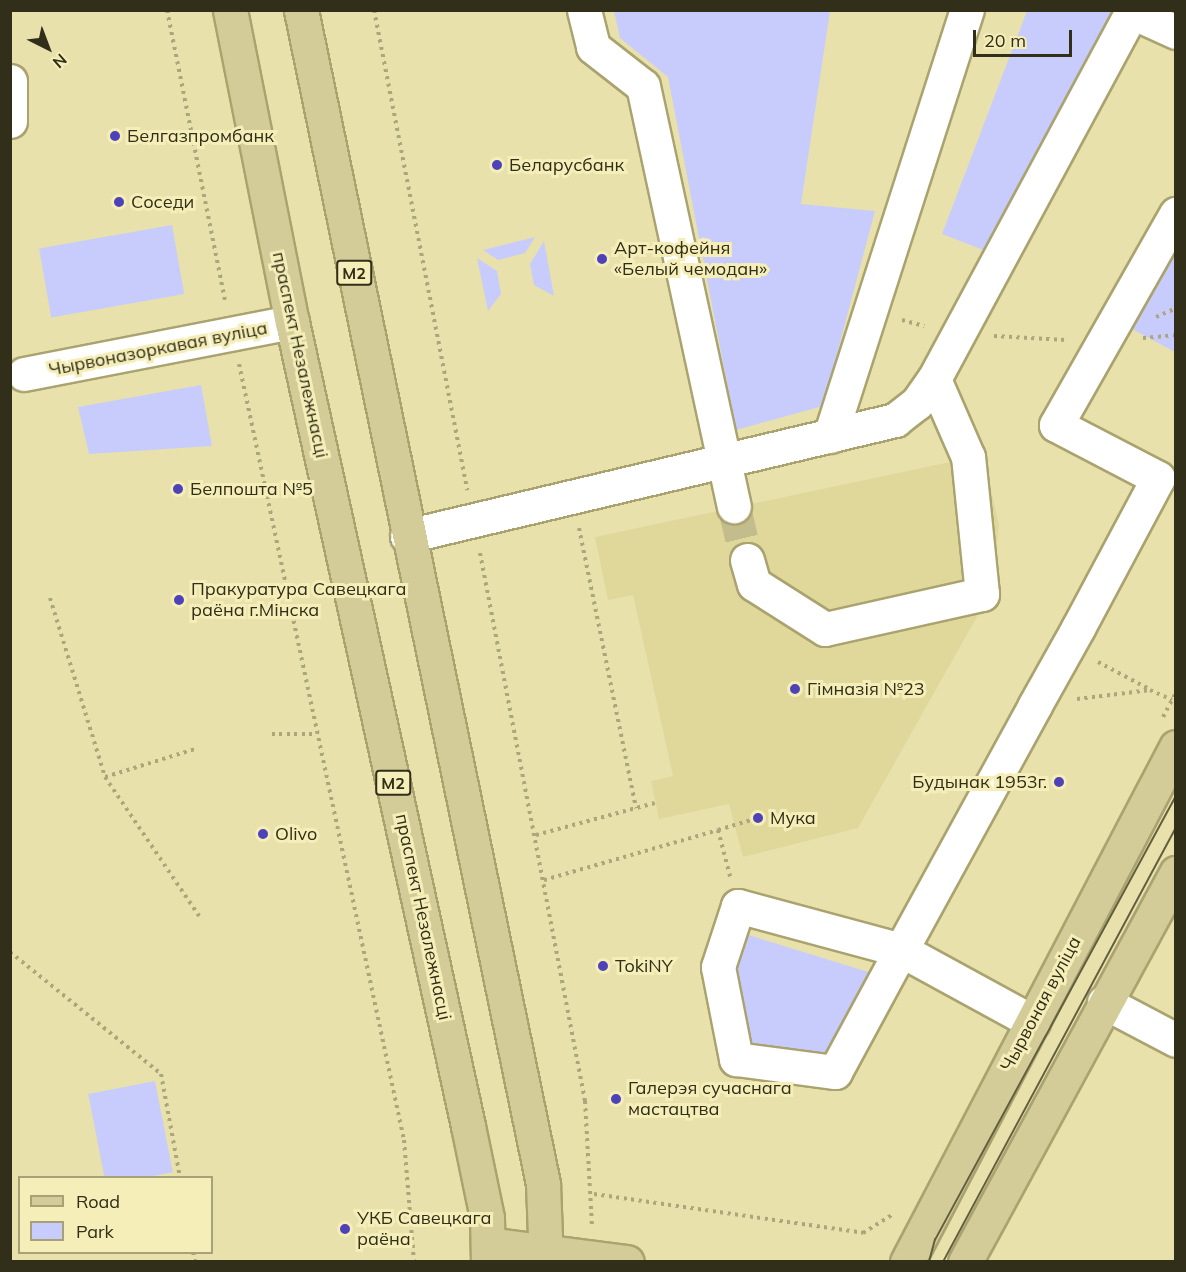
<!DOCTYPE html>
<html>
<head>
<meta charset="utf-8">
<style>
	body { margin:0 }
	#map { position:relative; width:1186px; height:1272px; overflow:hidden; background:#e8e1ab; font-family:Mulish,sans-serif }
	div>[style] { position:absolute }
	.built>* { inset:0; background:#e0d89a }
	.green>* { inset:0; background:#c8ccfc; transform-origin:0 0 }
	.minor-tunnel>* { height:33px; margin-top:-16.5px; transform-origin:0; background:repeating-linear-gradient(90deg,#c3bd8e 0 33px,transparent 0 49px) }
	.path>* { height:4px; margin-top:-2px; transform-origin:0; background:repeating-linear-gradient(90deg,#aba67b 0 3px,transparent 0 7.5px) }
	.roads { filter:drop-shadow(2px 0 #aaa36f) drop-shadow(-2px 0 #aaa36f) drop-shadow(0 2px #aaa36f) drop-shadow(0 -2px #aaa36f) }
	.minor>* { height:33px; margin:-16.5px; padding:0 16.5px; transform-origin:16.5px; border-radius:16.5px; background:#fff }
	.major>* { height:33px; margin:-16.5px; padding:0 16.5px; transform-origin:16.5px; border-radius:16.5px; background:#d3cb98 }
	.tram>* { height:1.5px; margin:-0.75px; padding:0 0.75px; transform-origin:0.75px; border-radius:0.75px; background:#625e40 }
	.dots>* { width:16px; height:16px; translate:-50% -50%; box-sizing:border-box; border:3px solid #f5eeb8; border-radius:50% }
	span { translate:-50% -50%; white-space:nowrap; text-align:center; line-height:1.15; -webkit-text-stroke:6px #f5eeb8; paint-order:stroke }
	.shield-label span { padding:2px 4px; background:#f5eeb8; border:2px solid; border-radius:4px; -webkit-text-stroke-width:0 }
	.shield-label { font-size:16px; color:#312e19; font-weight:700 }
	.poi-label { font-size:18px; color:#312e19 }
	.left { translate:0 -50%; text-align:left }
	.right { translate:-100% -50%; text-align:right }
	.street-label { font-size:18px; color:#312e19 }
	.frame { position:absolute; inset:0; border:12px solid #312e19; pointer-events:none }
	.legend { position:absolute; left:18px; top:1176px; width:195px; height:78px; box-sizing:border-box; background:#f5eeb8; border:2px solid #a7a178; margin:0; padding:8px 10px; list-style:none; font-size:18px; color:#312e19 }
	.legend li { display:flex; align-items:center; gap:12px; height:30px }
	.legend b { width:30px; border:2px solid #a7a178 }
	.north { position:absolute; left:18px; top:18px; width:60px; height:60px; -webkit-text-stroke:4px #f5eeb8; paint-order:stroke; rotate:138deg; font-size:16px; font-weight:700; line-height:24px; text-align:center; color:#312e19 }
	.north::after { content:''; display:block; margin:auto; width:21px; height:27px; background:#312e19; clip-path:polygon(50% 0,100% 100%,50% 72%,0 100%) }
	.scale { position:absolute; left:973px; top:30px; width:99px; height:27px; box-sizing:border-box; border:3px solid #312e19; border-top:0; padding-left:8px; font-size:18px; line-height:21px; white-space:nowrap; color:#312e19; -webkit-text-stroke:4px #f5eeb8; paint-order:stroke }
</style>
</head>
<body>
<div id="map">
	<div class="built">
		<div style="clip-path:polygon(983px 455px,999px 525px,992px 590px,858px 828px,743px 857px,729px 804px,659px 819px,651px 781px,673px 776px,633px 595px,608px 600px,595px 537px)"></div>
	</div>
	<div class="green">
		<div style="clip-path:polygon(614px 11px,830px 11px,801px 204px,875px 211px,823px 406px,736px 430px,668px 77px,620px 38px)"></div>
		<div style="clip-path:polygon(1027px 11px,1114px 11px,986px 251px,942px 234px)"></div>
		<div style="left:172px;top:225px;width:70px;height:135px;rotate:80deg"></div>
		<div style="clip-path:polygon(535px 237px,525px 253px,498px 260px,483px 250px)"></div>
		<div style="clip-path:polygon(544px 241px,554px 296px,534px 285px,530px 264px)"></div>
		<div style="clip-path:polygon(1175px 249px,1175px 352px,1132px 329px)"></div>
		<div style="clip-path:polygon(477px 258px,497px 271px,501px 294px,488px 311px)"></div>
		<div style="clip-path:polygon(201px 385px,212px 446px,89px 454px,78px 407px)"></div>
		<div style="clip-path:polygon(742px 933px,878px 975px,834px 1060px,745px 1048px,730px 970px)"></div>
		<div style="left:155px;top:1081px;width:93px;height:68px;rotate:79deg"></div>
	</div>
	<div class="minor-tunnel">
		<div style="left:734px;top:506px;width:56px;rotate:76.5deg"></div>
	</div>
	<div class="path">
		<div style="left:167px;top:10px;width:297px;rotate:78.7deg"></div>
		<div style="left:374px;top:10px;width:489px;rotate:79deg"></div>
		<div style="left:1156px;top:317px;width:22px;rotate:-24deg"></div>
		<div style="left:902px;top:320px;width:23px;rotate:15deg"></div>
		<div style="left:994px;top:336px;width:73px;rotate:3.1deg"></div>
		<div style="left:1143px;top:338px;width:33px;rotate:-5deg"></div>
		<div style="left:239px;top:364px;width:793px;rotate:78deg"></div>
		<div style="left:404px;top:1140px;width:122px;rotate:85.3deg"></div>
		<div style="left:579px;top:528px;width:286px;rotate:78.5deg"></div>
		<div style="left:480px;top:553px;width:558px;rotate:79.15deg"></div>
		<div style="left:585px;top:1101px;width:124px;rotate:86.8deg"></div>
		<div style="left:50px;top:598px;width:187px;rotate:72.9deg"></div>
		<div style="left:105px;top:777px;width:168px;rotate:55.9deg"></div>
		<div style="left:1098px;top:662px;width:58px;rotate:27.9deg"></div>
		<div style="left:1077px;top:699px;width:74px;rotate:-7deg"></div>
		<div style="left:1150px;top:690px;width:24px;rotate:24deg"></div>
		<div style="left:1163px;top:717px;width:27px;rotate:-62deg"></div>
		<div style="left:272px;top:734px;width:45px"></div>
		<div style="left:105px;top:777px;width:94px;rotate:-17.3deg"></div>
		<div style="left:718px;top:830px;width:42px;rotate:-16.7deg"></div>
		<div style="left:536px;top:835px;width:123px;rotate:-15.1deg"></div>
		<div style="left:544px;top:880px;width:181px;rotate:-16deg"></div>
		<div style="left:718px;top:830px;width:48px;rotate:75.4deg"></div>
		<div style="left:10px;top:952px;width:194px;rotate:38.9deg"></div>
		<div style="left:161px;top:1074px;width:106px;rotate:79.6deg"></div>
		<div style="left:594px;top:1194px;width:272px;rotate:8.2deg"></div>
		<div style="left:863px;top:1233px;width:36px;rotate:-32deg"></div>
		<div style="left:193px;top:1252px;width:10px;rotate:79deg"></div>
	</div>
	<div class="roads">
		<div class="minor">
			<div style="left:584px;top:10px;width:38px;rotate:76deg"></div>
			<div style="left:593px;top:47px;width:63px;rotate:38deg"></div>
			<div style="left:643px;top:86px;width:430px;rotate:77.8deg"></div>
			<div style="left:10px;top:81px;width:40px;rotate:90deg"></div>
			<div style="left:24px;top:374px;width:273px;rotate:-11deg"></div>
			<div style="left:830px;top:436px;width:447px;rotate:-72.2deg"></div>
			<div style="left:407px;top:536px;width:502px;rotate:-13.37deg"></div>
			<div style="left:895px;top:420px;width:28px;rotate:-38deg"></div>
			<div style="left:917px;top:403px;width:29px;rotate:-55deg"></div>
			<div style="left:934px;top:379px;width:417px;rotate:-61.7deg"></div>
			<div style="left:1132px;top:12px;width:48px;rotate:24.4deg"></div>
			<div style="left:747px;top:560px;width:25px;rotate:74deg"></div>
			<div style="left:754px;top:584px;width:84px;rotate:32.4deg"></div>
			<div style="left:825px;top:629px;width:161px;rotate:-12.6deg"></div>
			<div style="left:982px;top:594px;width:138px;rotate:-95.8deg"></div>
			<div style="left:968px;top:457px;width:85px;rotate:-113.6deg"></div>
			<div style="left:1104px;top:1002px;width:81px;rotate:27.8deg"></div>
			<div style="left:1033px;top:1022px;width:150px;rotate:-151.4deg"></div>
			<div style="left:901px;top:950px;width:169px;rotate:-164.9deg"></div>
			<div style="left:738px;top:906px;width:64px;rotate:108.2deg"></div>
			<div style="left:718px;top:967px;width:94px;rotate:78.9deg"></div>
			<div style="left:736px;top:1059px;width:100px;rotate:7.5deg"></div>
			<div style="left:835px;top:1072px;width:139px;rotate:-61.6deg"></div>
			<div style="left:901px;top:950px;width:279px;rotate:-61.3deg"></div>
			<div style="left:1035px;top:705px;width:88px;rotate:-60.8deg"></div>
			<div style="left:1078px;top:628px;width:170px;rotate:-61.9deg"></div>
			<div style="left:1158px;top:478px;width:115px;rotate:-152.5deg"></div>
			<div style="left:1056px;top:425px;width:243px;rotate:-60.4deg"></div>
		</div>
		<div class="major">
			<div style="left:230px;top:10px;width:318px;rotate:78.8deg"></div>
			<div style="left:292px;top:322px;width:823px;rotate:77.65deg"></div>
			<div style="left:468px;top:1126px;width:94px;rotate:78.3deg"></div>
			<div style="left:487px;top:1218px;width:44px;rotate:88.7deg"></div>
			<div style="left:301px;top:10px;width:1199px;rotate:78.35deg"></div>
			<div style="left:543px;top:1184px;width:78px;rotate:87.8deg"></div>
			<div style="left:488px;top:1244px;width:140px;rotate:7.4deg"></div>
			<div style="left:907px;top:1262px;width:581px;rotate:-62.42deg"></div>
			<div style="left:965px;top:1262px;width:443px;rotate:-61.5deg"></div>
		</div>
	</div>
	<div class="tram">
		<div style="left:929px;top:1262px;width:23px;rotate:-75deg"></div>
		<div style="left:935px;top:1240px;width:505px;rotate:-61.51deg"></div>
		<div style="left:943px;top:1262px;width:493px;rotate:-61.8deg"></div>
	</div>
	<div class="dots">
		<div style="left:115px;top:136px;background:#4e42b9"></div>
		<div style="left:497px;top:165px;background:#4e42b9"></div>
		<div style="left:119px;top:202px;background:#4e42b9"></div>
		<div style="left:602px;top:259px;background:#4e42b9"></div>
		<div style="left:178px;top:489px;background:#4e42b9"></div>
		<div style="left:179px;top:600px;background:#4e42b9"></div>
		<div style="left:795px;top:689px;background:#4e42b9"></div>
		<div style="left:1059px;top:782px;background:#4e42b9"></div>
		<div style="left:758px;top:818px;background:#4e42b9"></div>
		<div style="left:263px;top:834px;background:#4e42b9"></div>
		<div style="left:603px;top:966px;background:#4e42b9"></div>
		<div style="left:616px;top:1099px;background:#4e42b9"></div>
		<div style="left:345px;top:1229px;background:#4e42b9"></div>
	</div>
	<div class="shield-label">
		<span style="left:354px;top:273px">М2</span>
		<span style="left:393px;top:783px">М2</span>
	</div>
	<div class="poi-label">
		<span class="left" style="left:127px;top:136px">Белгазпромбанк</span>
		<span class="left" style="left:509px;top:165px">Беларусбанк</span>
		<span class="left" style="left:131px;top:202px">Соседи</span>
		<span class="left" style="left:614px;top:259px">Арт-кофейня<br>«Белый чемодан»</span>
		<span class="left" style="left:190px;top:489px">Белпошта №5</span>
		<span class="left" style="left:191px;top:600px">Пракуратура Савецкага<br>раёна г.Мінска</span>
		<span class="left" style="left:807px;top:689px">Гімназія №23</span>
		<span class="right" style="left:1047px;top:782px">Будынак 1953г.</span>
		<span class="left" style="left:770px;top:818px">Мука</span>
		<span class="left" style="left:275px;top:834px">Olivo</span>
		<span class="left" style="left:615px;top:966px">TokiNY</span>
		<span class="left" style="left:628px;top:1099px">Галерэя сучаснага<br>мастацтва</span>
		<span class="left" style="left:357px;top:1229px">УКБ Савецкага<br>раёна</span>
	</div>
	<div class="street-label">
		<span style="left:158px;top:349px;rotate:-11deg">Чырвоназоркавая вуліца</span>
		<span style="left:300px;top:355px;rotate:78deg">праспект Незалежнасці</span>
		<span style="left:423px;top:917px;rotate:78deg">праспект Незалежнасці</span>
		<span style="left:1041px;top:1004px;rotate:-62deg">Чырвоная вуліца</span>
	</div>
	<div class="frame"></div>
	<ul class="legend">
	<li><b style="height:8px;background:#d3cb98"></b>Road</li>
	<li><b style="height:16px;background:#c8ccfc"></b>Park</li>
	</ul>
	<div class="north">N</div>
	<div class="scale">20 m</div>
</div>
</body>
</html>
